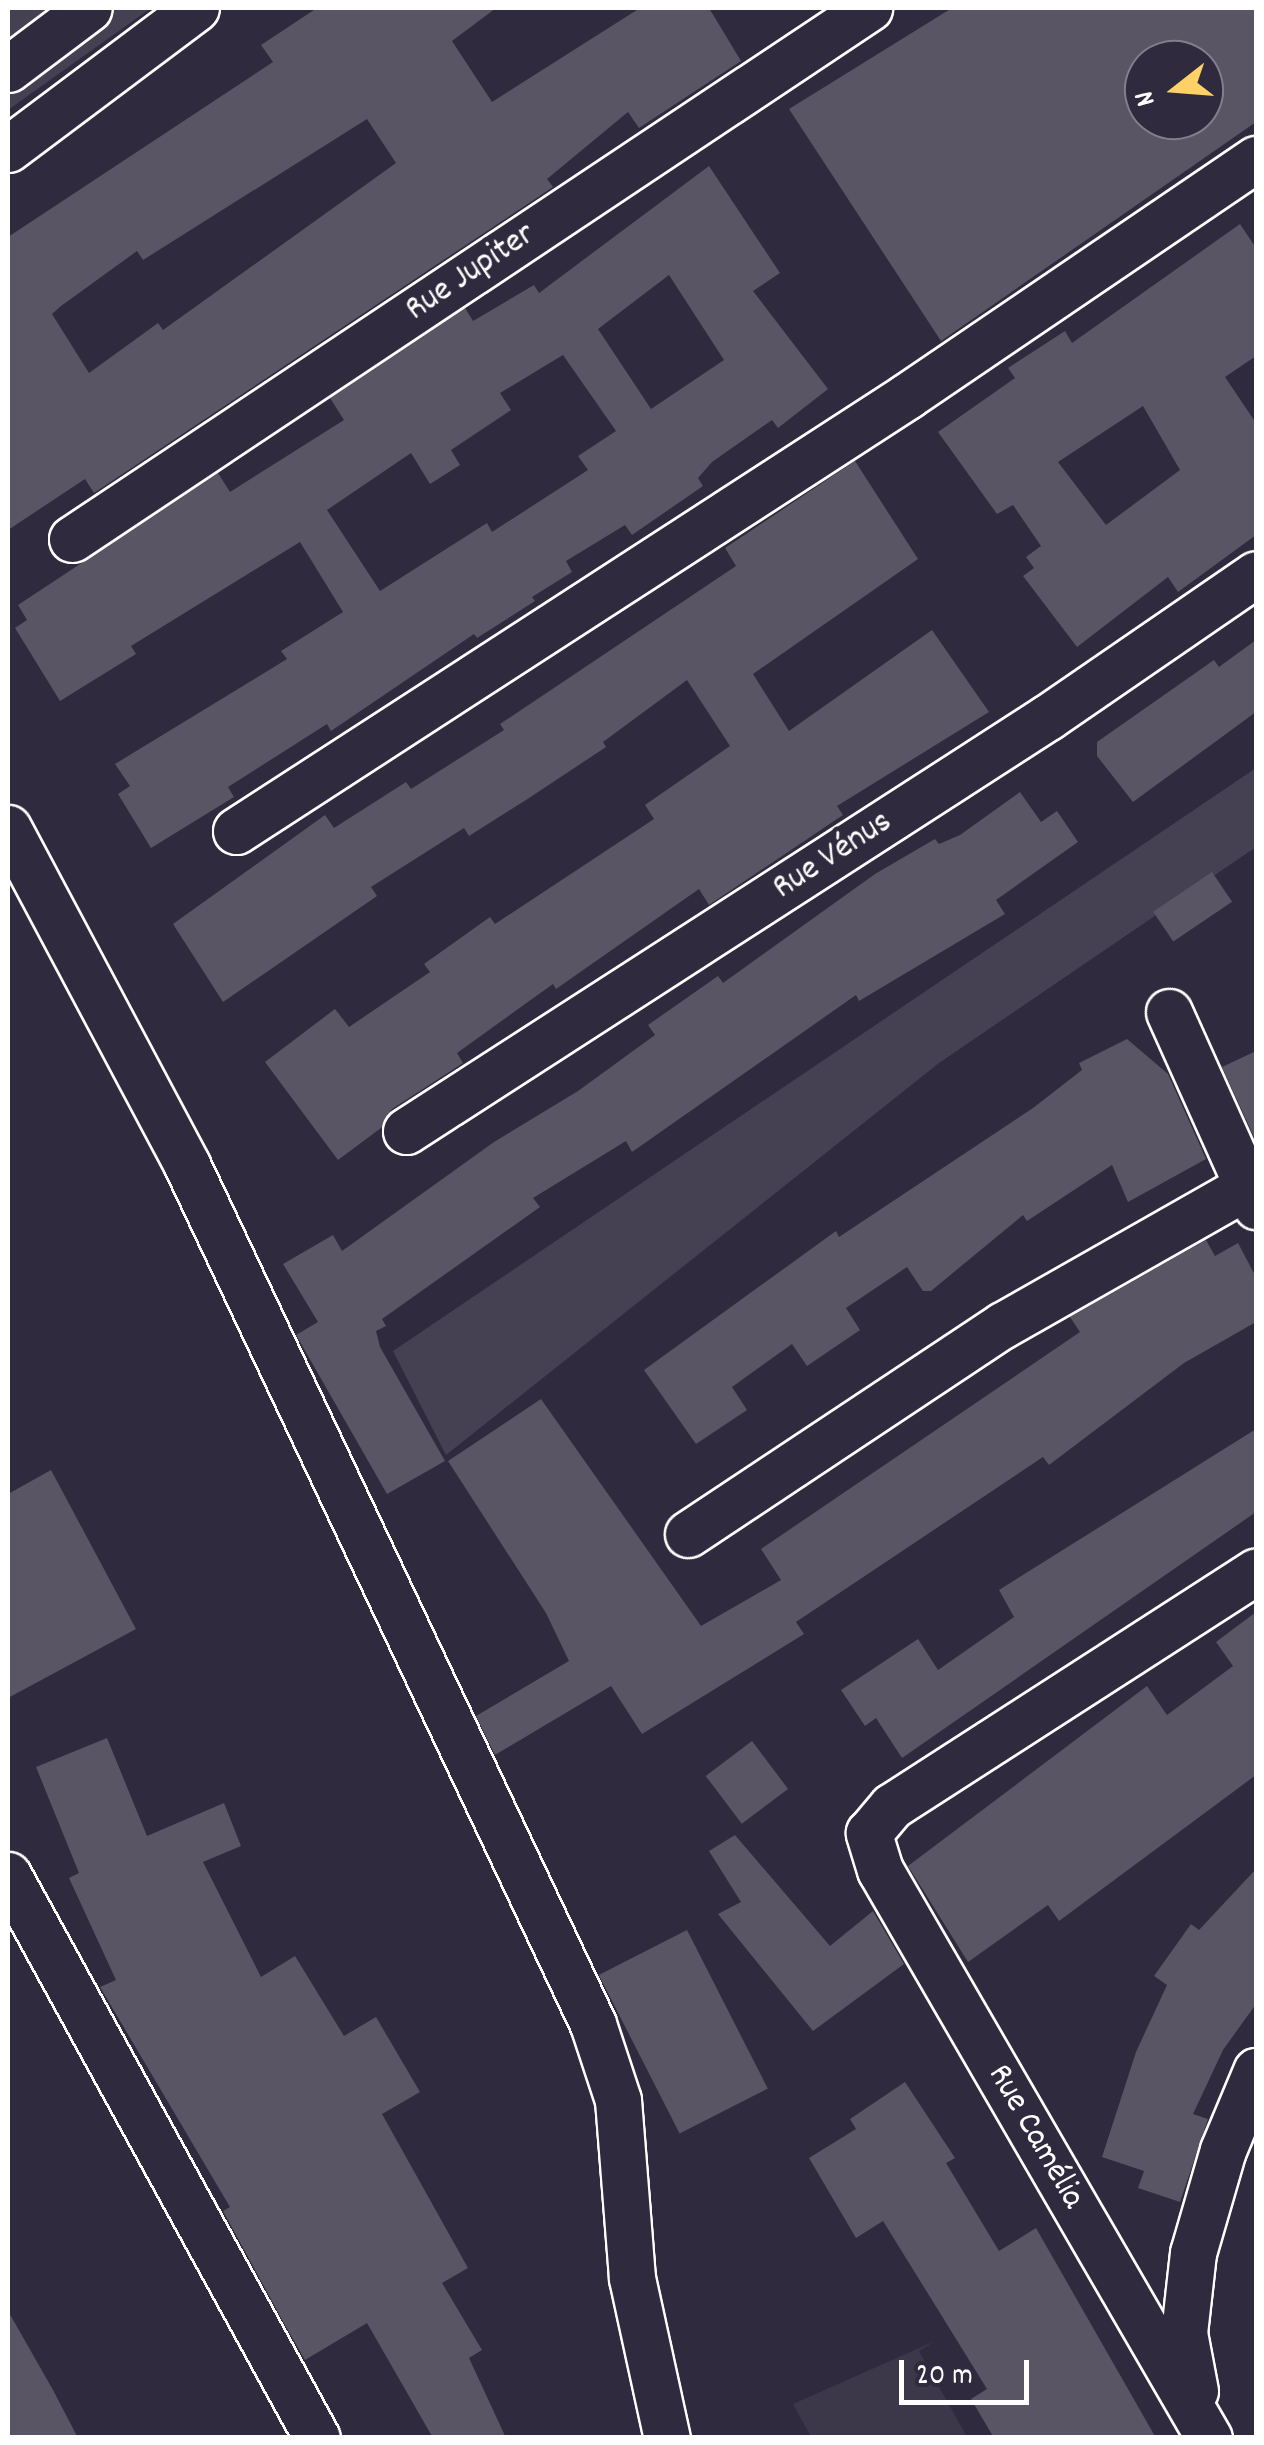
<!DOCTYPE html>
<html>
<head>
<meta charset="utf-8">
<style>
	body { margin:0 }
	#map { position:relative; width:1264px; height:2445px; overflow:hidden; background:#2f2a3d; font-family:Dekko,sans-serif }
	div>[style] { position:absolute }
	.built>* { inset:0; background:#3c3749 }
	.green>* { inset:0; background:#464152 }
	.building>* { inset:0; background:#595564; transform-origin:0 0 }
	.roads { filter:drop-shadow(2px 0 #fff) drop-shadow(-2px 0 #fff) drop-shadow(0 2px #fff) drop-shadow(0 -2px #fff) }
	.minor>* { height:45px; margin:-22.5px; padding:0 22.5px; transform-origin:22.5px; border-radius:22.5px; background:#2f2a3d }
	span { translate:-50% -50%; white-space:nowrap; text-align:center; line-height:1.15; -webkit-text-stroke:9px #2f2a3d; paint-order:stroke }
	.street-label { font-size:35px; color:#fff }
	.frame { position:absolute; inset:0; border:10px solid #fff; pointer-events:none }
	.north { position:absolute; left:1124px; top:40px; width:100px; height:100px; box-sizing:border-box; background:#2f2a3d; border:2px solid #827f8b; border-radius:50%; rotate:253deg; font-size:28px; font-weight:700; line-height:40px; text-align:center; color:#fff }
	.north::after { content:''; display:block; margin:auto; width:35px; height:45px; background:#ffd166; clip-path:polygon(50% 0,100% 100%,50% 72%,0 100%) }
	.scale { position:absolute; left:899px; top:2360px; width:130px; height:45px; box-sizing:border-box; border:5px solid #fff; border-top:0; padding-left:12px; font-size:30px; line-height:35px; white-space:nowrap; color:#fff; -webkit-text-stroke:8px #2f2a3d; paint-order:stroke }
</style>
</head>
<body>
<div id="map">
	<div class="built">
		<div style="clip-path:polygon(935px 2341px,919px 2351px,967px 2437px,811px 2437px,793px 2404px)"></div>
	</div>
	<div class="green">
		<div style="clip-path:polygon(8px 8px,151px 8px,8px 110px)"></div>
		<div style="clip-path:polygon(1256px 768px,1256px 847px,939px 1063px,446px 1455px,393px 1351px)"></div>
	</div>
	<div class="building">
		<div style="clip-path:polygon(evenodd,317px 8px,496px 8px,452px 41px,492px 102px,640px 8px,709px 8px,741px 61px,639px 128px,628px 112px,547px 179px,553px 187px,94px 493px,85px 479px,8px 530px,8px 237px,273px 62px,261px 45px,317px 8px,367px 119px,396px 163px,163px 330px,158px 323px,89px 373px,52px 314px,61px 306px,137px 251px,143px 260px,367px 119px)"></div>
		<div style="clip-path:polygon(evenodd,952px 8px,1256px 8px,1256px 122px,941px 341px,789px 109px,952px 8px,1144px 60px,1204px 60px,1204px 120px,1144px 120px,1144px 60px)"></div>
		<div style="clip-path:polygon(evenodd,709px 166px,780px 273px,753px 291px,828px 389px,778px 428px,772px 420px,712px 462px,698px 478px,703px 486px,632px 535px,625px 525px,566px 561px,572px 572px,532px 597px,535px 601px,477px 638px,474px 634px,331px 731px,327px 724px,228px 787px,234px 797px,151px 848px,118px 794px,130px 786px,115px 764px,287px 659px,281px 651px,343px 612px,300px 542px,131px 646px,136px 654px,60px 701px,15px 628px,27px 620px,18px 605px,218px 473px,230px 492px,344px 420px,330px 398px,465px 308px,473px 321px,534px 285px,539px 293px,709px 166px,669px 275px,724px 360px,651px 409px,598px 329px,669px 275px,709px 166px,563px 355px,616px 431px,578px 456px,588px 470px,492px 532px,487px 523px,380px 591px,327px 510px,411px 453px,430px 484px,460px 465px,451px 450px,511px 410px,500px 393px,563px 355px)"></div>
		<div style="clip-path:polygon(evenodd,1240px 224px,1256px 248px,1256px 356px,1225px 377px,1256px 423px,1256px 535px,1178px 592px,1168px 577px,1077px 647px,1023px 576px,1034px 568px,1026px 557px,1041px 546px,1013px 505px,997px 514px,938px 432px,1015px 378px,1008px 368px,1065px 331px,1072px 343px,1240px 224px,1143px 406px,1180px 470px,1106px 525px,1058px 462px,1143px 406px)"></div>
		<div style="clip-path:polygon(855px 461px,918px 559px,753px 674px,789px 731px,932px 630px,989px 712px,837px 806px,843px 815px,709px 905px,699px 889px,556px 989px,553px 984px,457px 1053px,463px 1063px,392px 1109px,381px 1128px,338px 1160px,265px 1062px,335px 1009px,349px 1027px,430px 972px,424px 964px,490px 917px,495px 924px,654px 819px,645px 805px,730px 746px,687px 680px,603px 742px,606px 747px,526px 800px,469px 836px,464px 828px,371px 887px,377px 896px,223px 1002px,173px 924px,325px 815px,334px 828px,406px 782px,411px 789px,504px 730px,500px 724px,736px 566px,725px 548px)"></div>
		<div style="clip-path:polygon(1256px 640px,1256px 712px,1133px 802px,1097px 756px,1097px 742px,1214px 660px,1219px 667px)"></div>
		<div style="clip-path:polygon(1020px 792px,1041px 822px,1057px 811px,1078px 842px,996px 900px,1005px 914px,859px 1001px,856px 995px,632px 1152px,626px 1141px,533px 1198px,540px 1207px,382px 1319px,386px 1326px,376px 1331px,380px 1347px,445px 1461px,387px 1494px,296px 1335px,318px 1322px,283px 1264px,333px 1235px,342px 1251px,494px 1142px,578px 1091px,655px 1035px,648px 1025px,718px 976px,723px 983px,875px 874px,935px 839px,939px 844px,960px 835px)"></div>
		<div style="left:1212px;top:872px;width:36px;height:71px;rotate:56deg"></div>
		<div style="clip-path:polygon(1127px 1039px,1168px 1074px,1206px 1159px,1128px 1202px,1112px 1165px,1027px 1221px,1023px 1215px,931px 1291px,923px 1291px,907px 1267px,846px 1308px,860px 1330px,807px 1366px,792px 1344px,732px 1387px,747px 1410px,696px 1444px,644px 1370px,836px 1231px,839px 1237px,1033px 1108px,1082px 1070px,1079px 1063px)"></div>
		<div style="clip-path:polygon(1256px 1051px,1256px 1136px,1254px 1137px,1222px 1067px)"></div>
		<div style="clip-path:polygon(1206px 1240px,1215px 1256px,1238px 1243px,1256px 1277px,1256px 1322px,1184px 1363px,1049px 1465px,1043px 1457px,796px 1622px,804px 1634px,642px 1734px,611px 1686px,495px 1755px,476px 1716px,569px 1661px,546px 1613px,448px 1461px,541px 1399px,701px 1626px,781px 1580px,761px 1549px,1080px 1332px,1070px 1317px)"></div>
		<div style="clip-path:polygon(1256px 1429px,1256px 1512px,902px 1758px,876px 1718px,865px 1726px,841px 1690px,918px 1639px,938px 1670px,1014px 1617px,999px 1590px)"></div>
		<div style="clip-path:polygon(51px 1470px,136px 1629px,8px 1698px,8px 1494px)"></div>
		<div style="clip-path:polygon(1256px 1612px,1256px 1775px,1059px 1921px,1048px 1905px,968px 1962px,908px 1866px,1147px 1686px,1167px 1715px,1233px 1666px,1216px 1642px)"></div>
		<div style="clip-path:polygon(107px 1738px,147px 1836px,224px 1803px,241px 1846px,203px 1862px,261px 1977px,295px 1956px,344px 2036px,376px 2017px,420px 2092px,382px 2114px,468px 2268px,442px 2283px,482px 2350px,469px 2358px,506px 2438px,433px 2438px,367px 2323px,305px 2360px,286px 2327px,223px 2211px,230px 2207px,100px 1987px,116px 1980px,69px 1878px,79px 1873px,36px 1767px)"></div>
		<div style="left:752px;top:1741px;width:60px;height:58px;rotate:53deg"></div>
		<div style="clip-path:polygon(735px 1835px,830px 1946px,873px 1911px,904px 1964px,813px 2031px,718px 1914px,741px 1902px,709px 1851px)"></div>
		<div style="clip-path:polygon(1256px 1869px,1256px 2004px,1223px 2050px,1193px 2114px,1208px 2119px,1180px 2202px,1138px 2188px,1144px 2171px,1102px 2157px,1136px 2052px,1167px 1985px,1154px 1976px,1191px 1924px,1199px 1930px)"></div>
		<div style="left:687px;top:1930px;width:178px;height:99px;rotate:63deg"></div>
		<div style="clip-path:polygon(905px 2082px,955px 2158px,946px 2163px,999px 2251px,1036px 2228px,1156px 2438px,994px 2438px,971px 2399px,987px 2389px,883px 2221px,856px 2238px,809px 2158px,856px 2129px,850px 2119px)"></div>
		<div style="clip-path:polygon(8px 2311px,53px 2390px,78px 2438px,8px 2438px)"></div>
	</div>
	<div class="roads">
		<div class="minor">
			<div style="left:8px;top:69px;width:101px;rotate:-37deg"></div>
			<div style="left:8px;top:149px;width:235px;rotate:-36.9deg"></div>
			<div style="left:72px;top:539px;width:958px;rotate:-33.67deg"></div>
			<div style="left:8px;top:828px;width:382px;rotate:62deg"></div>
			<div style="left:187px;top:1165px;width:950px;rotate:64.7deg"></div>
			<div style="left:593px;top:2024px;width:80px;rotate:71.8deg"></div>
			<div style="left:618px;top:2100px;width:179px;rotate:85.5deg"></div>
			<div style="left:632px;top:2278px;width:164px;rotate:77.7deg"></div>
			<div style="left:236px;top:831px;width:800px;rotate:-32.95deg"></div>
			<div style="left:907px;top:396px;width:422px;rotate:-34.2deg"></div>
			<div style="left:1169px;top:1012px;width:213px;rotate:65.8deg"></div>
			<div style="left:406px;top:1131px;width:764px;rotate:-32.82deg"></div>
			<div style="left:1048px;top:717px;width:252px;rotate:-34.5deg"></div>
			<div style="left:688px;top:1534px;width:378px;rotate:-33.6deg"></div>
			<div style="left:1003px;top:1325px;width:291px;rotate:-29.6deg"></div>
			<div style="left:8px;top:1875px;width:642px;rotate:61.24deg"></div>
			<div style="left:1195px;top:2391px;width:59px;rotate:-100.7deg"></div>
			<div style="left:1184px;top:2333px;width:81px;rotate:-83.6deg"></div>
			<div style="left:1193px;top:2253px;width:107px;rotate:-73.8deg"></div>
			<div style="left:1223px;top:2150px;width:86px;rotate:-67.3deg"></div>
			<div style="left:1209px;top:2438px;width:656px;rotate:-120.08deg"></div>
			<div style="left:880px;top:1870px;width:39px;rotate:-107deg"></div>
			<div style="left:869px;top:1833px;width:35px;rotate:-50deg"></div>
			<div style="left:892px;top:1806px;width:433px;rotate:-32.8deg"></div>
		</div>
	</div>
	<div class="street-label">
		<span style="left:471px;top:273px;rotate:-34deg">Rue Jupiter</span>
		<span style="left:833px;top:856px;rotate:-33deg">Rue Vénus</span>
		<span style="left:1035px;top:2137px;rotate:60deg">Rue Camélia</span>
	</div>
	<div class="frame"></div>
	<div class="north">N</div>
	<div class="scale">20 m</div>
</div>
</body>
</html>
